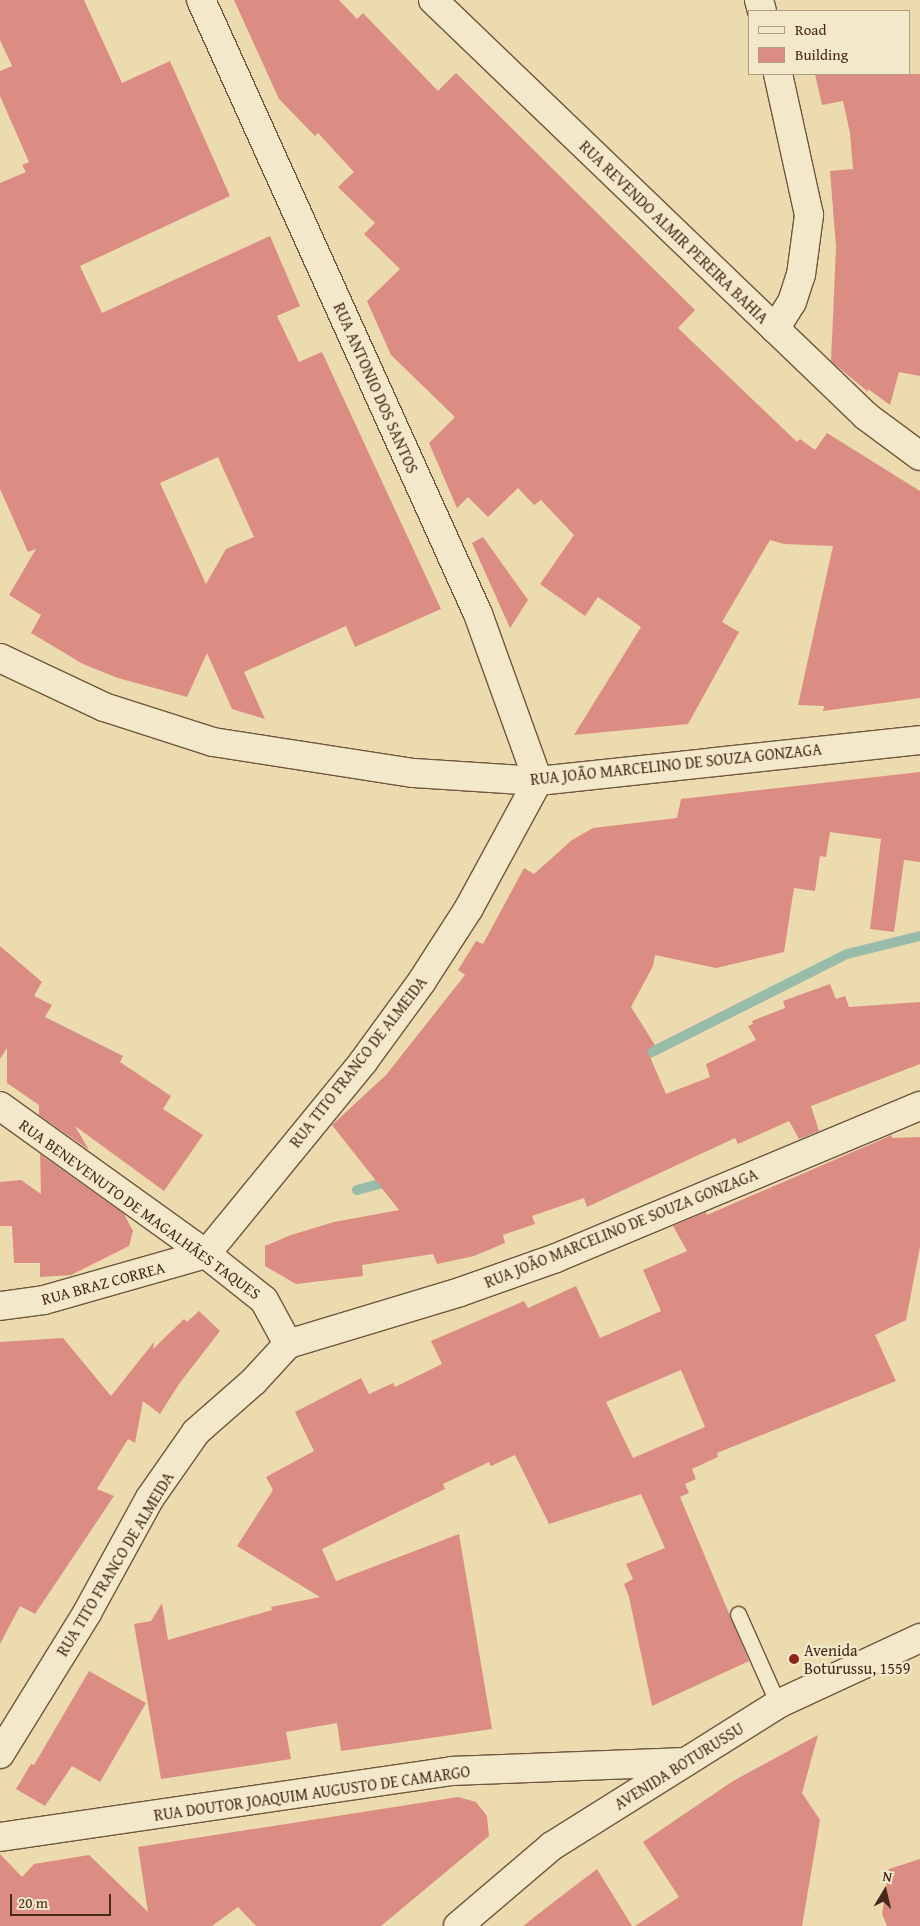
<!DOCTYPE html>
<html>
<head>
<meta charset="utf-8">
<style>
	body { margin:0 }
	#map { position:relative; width:920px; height:1926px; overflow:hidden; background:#ecdbae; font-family:"Gentium Book Plus",serif }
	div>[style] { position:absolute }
	.stream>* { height:10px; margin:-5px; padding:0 5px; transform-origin:5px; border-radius:5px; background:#99bba9 }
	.building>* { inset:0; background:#dc8d83 }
	.roads { filter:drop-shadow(1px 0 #70563e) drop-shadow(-1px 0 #70563e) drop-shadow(0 1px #70563e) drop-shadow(0 -1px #70563e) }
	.service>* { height:15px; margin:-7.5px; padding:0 7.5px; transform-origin:7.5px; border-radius:7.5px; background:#f3e8ca }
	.minor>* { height:28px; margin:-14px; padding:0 14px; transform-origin:14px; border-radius:14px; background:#f3e8ca }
	.secondary>* { height:28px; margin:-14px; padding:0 14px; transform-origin:14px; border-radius:14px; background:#f3e8ca }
	.dots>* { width:14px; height:14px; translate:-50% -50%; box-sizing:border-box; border:2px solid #f3e8ca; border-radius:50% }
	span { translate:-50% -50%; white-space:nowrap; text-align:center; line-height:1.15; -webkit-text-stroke:4.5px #f3e8ca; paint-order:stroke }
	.street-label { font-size:16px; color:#462918 }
	.poi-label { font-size:16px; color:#462918 }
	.left { translate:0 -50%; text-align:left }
	.legend { position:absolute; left:748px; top:10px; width:162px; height:65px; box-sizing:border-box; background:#f3e8ca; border:1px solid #ae9c83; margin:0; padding:6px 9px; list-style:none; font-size:15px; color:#462918 }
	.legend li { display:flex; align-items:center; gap:10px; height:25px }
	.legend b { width:25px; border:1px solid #ae9c83 }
	.north { position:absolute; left:860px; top:1866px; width:50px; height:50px; -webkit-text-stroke:4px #f3e8ca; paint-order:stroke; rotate:9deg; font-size:14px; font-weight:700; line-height:20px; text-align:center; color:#462918 }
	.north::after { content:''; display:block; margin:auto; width:18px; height:22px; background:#462918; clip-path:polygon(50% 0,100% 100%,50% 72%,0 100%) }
	.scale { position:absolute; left:10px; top:1894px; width:101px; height:22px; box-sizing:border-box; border:2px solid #462918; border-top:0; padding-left:6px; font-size:15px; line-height:18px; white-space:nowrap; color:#462918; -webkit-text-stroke:4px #f3e8ca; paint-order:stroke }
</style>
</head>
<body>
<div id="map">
	<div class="stream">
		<div style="left:638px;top:1059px;width:234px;rotate:-26.7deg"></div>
		<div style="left:847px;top:954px;width:75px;rotate:-13.9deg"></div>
		<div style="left:357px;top:1190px;width:34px;rotate:-15deg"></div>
	</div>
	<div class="building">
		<div style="clip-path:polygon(evenodd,0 0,84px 0,122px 83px,170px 61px,230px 196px,80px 266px,102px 313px,270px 236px,300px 306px,277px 316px,299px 362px,322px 352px,441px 609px,355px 647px,346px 626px,244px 672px,265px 719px,232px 709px,207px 653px,187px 697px,118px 678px,83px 664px,31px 633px,41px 615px,9px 595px,36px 549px,28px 552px,0 489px,0 183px,26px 172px,22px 165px,29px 162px,0 96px,0 71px,12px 66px,0 40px,0 0,218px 457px,254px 537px,226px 549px,206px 584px,160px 483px,218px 457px)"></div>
		<div style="clip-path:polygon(234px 0,339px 0,357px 19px,363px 13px,438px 91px,456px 73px,695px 310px,678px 328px,797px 442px,800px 439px,815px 450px,827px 433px,920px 491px,920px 698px,823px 711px,824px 706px,798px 705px,833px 546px,784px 544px,770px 540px,722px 622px,739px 632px,688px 724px,574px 735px,641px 627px,598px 597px,585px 616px,540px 584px,574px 535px,541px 500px,534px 505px,518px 488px,488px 517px,468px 497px,457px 508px,429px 443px,455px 417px,391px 355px,367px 301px,400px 269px,364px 234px,375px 223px,338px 187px,354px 172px,318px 133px,315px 136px,279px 99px)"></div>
		<div style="clip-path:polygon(815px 74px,920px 74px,920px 376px,899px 372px,890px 405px,868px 389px,868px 392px,831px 361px,836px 247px,830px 171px,853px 169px,850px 133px,843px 101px,822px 105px)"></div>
		<div style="clip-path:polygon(483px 537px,528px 600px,510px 628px,472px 543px)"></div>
		<div style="clip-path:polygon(920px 772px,920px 862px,904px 860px,894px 932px,870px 929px,881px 839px,830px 832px,826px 857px,820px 856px,815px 891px,794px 888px,784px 952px,716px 968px,655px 955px,653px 966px,631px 1007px,655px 1045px,647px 1050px,666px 1094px,710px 1077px,706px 1064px,756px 1040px,748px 1026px,753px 1024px,752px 1021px,785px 1008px,783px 1001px,830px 984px,836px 999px,845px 996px,849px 1007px,920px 1002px,920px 1064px,811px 1106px,819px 1131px,799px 1139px,789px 1121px,738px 1144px,735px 1138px,587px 1207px,584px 1198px,532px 1216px,535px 1224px,503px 1235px,505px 1243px,474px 1256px,437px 1264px,433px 1254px,362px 1265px,363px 1276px,296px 1284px,265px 1266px,265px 1246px,291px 1235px,334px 1222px,399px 1210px,332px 1125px,386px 1075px,465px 975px,458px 970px,476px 941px,483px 944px,524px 868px,534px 874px,572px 840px,593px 828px,677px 818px,681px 799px)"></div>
		<div style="clip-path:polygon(0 946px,42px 982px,34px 996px,52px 1005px,45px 1017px,123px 1056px,120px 1062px,171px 1096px,163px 1109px,203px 1135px,164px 1191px,75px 1126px,89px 1150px,39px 1115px,39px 1105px,7px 1083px,7px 1048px,0 1059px)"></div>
		<div style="clip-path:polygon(evenodd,892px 1135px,892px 1138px,920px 1137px,920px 1247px,906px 1320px,875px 1335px,896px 1381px,717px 1453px,718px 1457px,692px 1469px,696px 1479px,685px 1484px,689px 1493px,680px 1497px,749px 1661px,652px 1706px,629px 1597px,624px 1584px,633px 1579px,626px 1564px,665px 1548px,641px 1494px,549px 1524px,515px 1455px,491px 1466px,489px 1462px,443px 1484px,445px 1489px,322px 1549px,336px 1581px,459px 1534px,492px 1729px,341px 1751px,337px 1723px,286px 1732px,291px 1759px,161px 1779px,134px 1624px,151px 1621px,162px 1603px,168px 1640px,272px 1610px,271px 1607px,320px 1597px,237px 1546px,273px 1490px,266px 1477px,314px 1451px,295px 1412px,361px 1378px,369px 1394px,393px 1383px,395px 1387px,442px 1364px,431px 1341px,524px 1301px,528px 1308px,576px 1286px,600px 1338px,632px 1324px,661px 1311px,643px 1270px,687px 1251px,673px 1226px,706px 1212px,707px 1215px,892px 1135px,681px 1370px,705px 1427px,633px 1458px,606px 1402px,681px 1370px)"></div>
		<div style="clip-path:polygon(40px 1154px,124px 1214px,133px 1231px,129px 1246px,71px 1275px,40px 1277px,40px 1263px,14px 1263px,12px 1226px,0 1226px,0 1182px,21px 1180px,41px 1194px)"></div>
		<div style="clip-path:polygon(199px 1311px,220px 1331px,179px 1384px,160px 1414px,143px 1401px,135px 1443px,128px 1439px,97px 1489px,114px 1496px,35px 1614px,20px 1606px,0 1644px,0 1342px,63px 1338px,111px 1396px,154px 1342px,153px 1349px,184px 1319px,187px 1322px)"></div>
		<div style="clip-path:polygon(89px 1671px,146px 1703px,100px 1782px,72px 1766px,45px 1806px,16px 1789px,31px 1764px,34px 1765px)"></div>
		<div style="clip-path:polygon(818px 1735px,802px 1793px,820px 1820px,802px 1926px,635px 1926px,679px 1897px,643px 1842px,733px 1781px)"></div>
		<div style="clip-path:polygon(458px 1797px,476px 1802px,487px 1816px,489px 1836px,381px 1926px,256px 1926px,238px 1907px,212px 1926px,0 1926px,0 1854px,22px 1877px,34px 1864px,89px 1855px,148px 1912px,138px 1847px)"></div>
		<div style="clip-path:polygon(920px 1859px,920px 1926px,887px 1926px,882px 1914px,889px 1869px)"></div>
		<div style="clip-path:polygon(597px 1869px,632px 1926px,523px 1926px,555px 1901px)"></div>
	</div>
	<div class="roads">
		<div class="service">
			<div style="left:738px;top:1614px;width:98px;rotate:66deg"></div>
		</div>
		<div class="minor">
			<div style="left:201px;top:0;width:674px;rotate:65.72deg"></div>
			<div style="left:478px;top:614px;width:177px;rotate:70.2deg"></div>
			<div style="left:433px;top:0;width:600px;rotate:43.85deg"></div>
			<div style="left:866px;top:416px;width:67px;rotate:36.5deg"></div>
			<div style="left:759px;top:0;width:11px;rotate:75deg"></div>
			<div style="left:775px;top:329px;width:32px;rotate:-58deg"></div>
			<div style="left:792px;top:302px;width:28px;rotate:-72deg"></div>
			<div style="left:801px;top:275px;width:61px;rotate:-82.4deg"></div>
			<div style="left:809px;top:215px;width:144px;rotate:-102.4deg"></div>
			<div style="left:0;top:658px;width:115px;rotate:25.2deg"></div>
			<div style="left:104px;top:707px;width:114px;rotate:17.8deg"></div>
			<div style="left:213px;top:742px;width:203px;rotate:8.8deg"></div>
			<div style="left:414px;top:773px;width:124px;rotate:3.7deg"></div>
			<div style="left:538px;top:781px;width:384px;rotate:-6.1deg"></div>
			<div style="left:0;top:1106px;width:254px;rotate:35.7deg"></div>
			<div style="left:206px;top:1254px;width:74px;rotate:38.4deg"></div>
			<div style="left:264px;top:1300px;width:50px;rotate:61.4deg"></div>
			<div style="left:0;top:1306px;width:44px;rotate:-7.8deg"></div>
			<div style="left:44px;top:1300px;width:168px;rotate:-15.9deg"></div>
			<div style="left:206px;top:1254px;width:248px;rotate:-50.7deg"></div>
			<div style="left:363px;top:1062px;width:100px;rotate:-53.9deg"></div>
			<div style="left:422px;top:981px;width:87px;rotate:-57.2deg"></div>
			<div style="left:469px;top:908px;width:145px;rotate:-61.5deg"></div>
			<div style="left:288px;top:1344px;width:180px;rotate:-16.8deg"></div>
			<div style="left:460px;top:1292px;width:102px;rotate:-19.5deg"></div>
			<div style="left:556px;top:1258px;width:394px;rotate:-22.7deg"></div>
			<div style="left:0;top:1754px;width:166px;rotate:-58.3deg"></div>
			<div style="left:87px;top:1613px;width:131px;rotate:-61.3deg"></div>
			<div style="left:150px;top:1498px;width:80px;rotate:-55.1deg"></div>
			<div style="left:196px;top:1432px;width:77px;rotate:-41.3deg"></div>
			<div style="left:254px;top:1381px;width:50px;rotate:-47.4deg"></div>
			<div style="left:0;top:1837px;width:457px;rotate:-8.3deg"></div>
			<div style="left:452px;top:1771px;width:233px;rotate:-2.2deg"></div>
		</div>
		<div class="secondary">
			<div style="left:458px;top:1926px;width:123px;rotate:-40.4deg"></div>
			<div style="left:552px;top:1846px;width:267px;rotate:-32.1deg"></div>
			<div style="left:778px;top:1704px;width:157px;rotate:-24.9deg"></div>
		</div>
	</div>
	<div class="dots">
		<div style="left:794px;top:1659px;background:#8f2418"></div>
	</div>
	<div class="street-label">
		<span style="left:674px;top:232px;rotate:44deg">RUA REVENDO ALMIR PEREIRA BAHIA</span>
		<span style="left:376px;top:388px;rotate:66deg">RUA ANTONIO DOS SANTOS</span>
		<span style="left:676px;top:764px;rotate:-6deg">RUA JOÃO MARCELINO DE SOUZA GONZAGA</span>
		<span style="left:358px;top:1062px;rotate:-52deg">RUA TITO FRANCO DE ALMEIDA</span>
		<span style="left:140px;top:1209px;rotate:36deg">RUA BENEVENUTO DE MAGALHÃES TAQUES</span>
		<span style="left:621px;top:1228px;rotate:-22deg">RUA JOÃO MARCELINO DE SOUZA GONZAGA</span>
		<span style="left:103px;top:1283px;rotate:-15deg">RUA BRAZ CORREA</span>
		<span style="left:115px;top:1564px;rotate:-59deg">RUA TITO FRANCO DE ALMEIDA</span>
		<span style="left:679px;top:1766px;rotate:-32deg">AVENIDA BOTURUSSU</span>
		<span style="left:312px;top:1793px;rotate:-8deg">RUA DOUTOR JOAQUIM AUGUSTO DE CAMARGO</span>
	</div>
	<div class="poi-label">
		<span class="left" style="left:804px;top:1659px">Avenida<br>Boturussu, 1559</span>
	</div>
	<ul class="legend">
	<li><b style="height:6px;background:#f3e8ca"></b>Road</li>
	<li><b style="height:14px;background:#dc8d83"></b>Building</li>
	</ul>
	<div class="north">N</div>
	<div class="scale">20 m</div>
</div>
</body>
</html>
